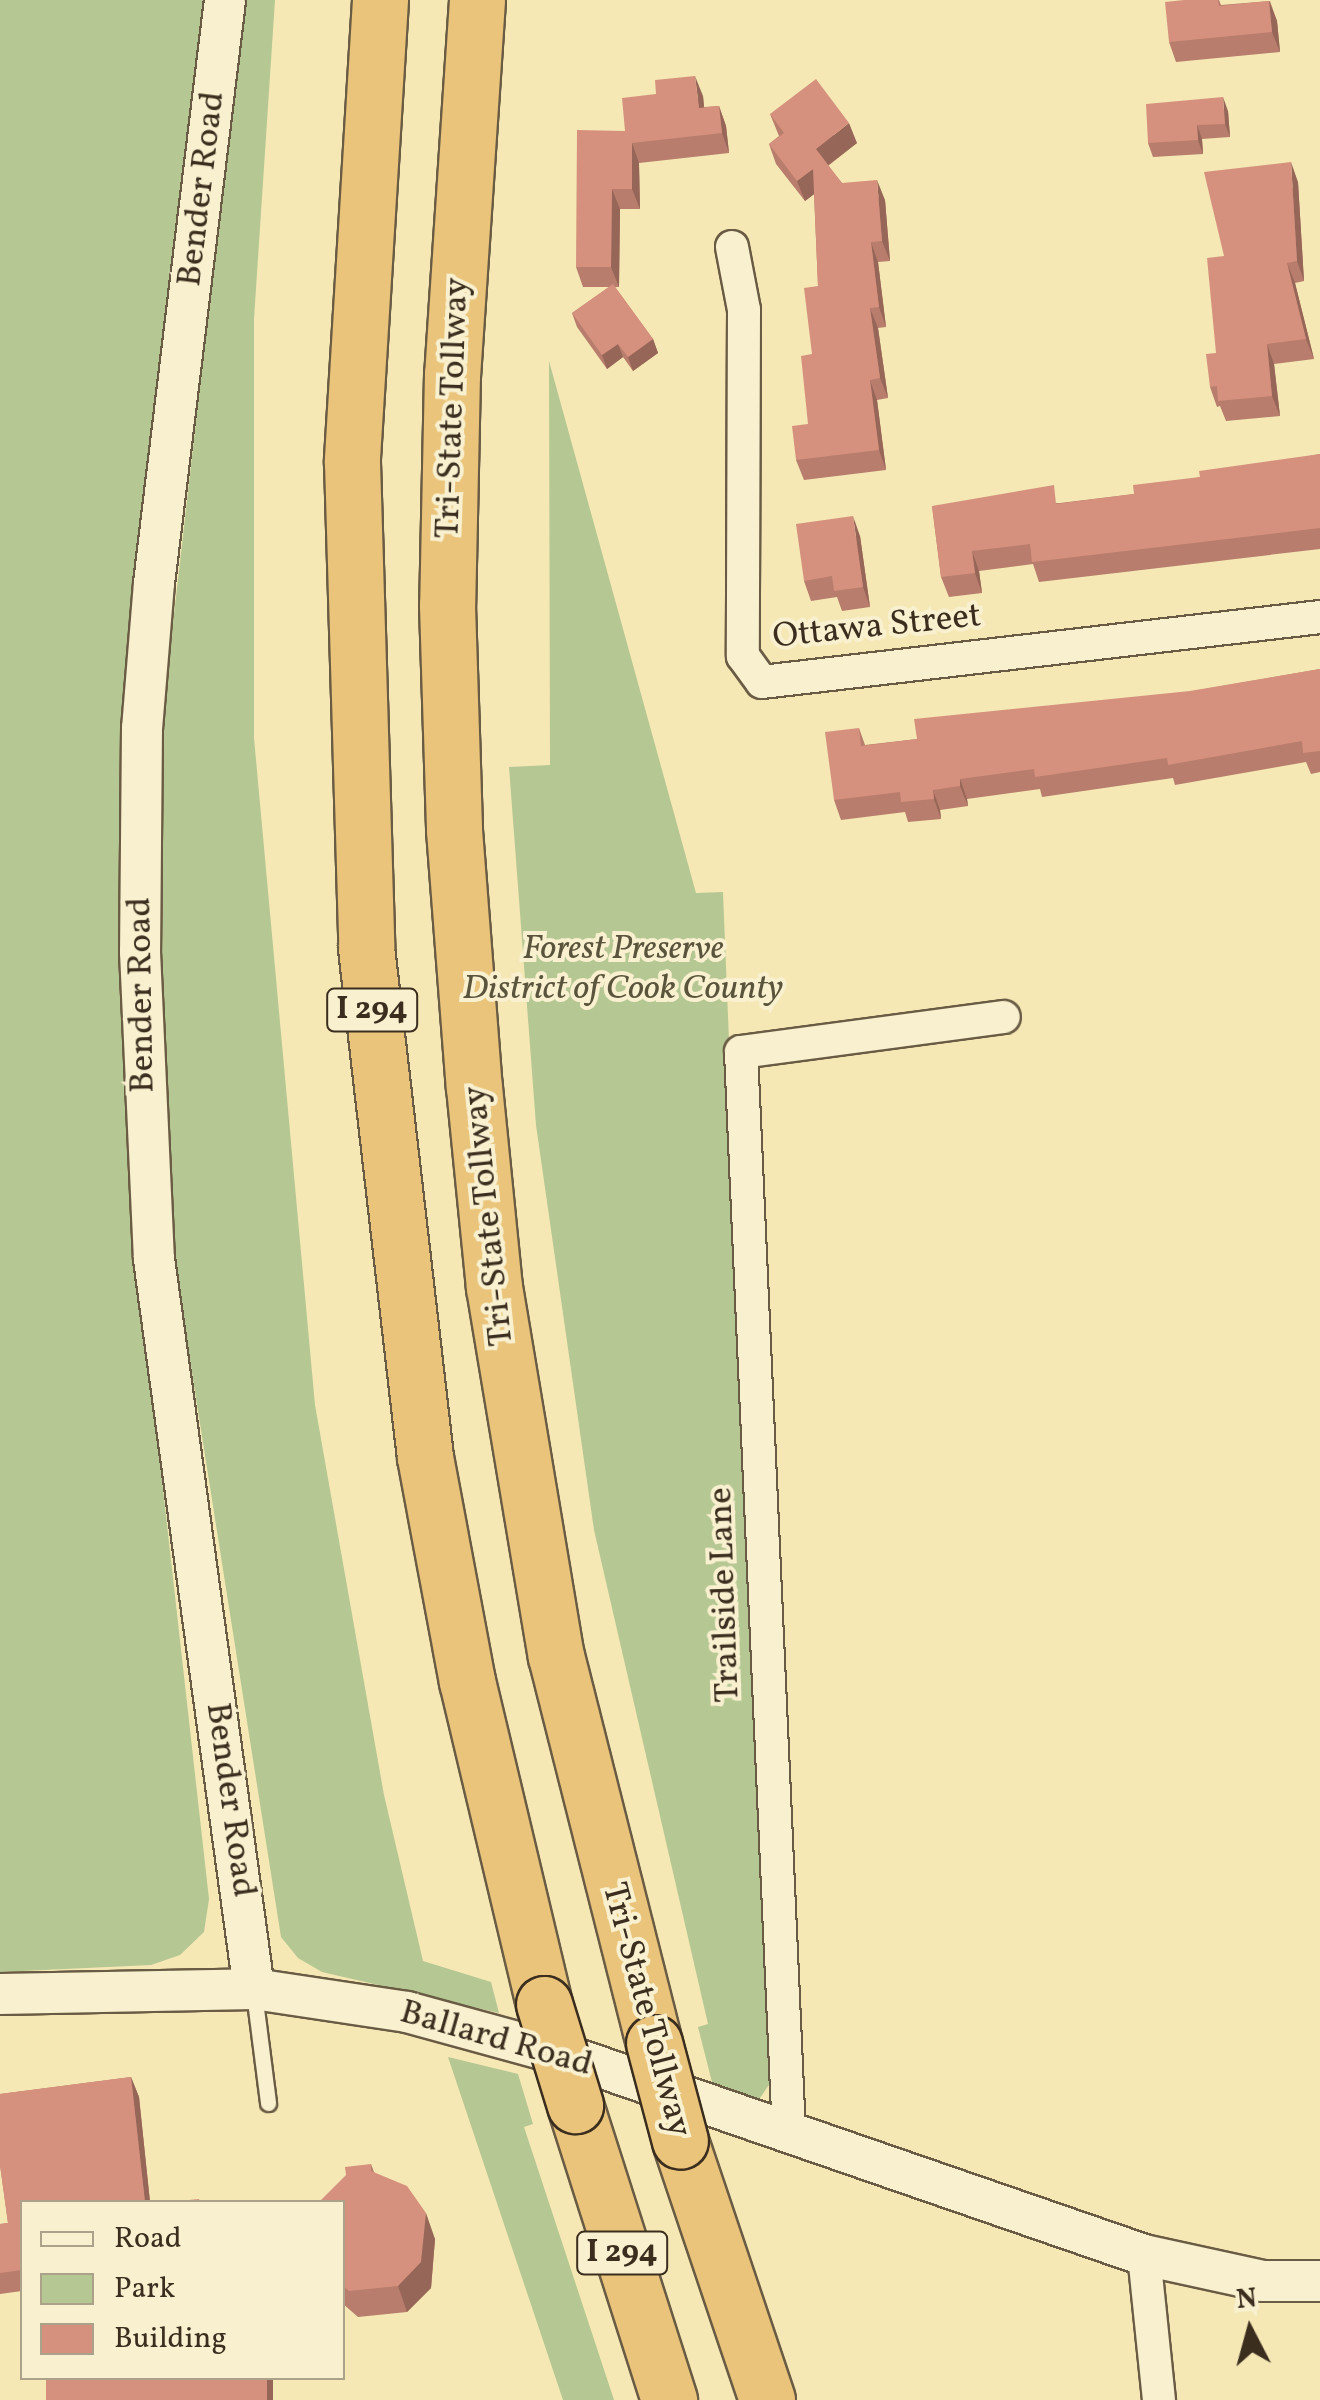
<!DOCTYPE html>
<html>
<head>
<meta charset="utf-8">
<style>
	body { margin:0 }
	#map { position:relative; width:1320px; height:2400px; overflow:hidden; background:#f5e8b5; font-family:Vollkorn,serif }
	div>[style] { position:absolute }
	.green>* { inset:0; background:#b5c792 }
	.roads { filter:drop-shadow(2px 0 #6a5c44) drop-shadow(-2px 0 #6a5c44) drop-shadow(0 2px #6a5c44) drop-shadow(0 -2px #6a5c44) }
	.service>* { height:15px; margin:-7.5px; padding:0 7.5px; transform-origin:7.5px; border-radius:7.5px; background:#f8f0cf }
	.minor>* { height:32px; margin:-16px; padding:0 16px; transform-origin:16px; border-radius:16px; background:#f8f0cf }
	.tertiary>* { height:40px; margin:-20px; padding:0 20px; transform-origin:20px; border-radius:20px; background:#f8f0cf }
	.motorway>* { height:55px; margin:-27.5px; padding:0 27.5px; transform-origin:27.5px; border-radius:27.5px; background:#eac47a }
	.bridges { filter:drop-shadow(2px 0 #3b2e1f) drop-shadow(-2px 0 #3b2e1f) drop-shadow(0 2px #3b2e1f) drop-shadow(0 -2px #3b2e1f) }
	.motorway-bridge>* { height:55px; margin:-27.5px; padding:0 27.5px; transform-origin:27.5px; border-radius:27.5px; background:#eac47a }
	.wall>* { inset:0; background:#b87d6c }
	.shaded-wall>* { inset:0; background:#966658; transform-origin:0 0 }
	.building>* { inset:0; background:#d6917e; transform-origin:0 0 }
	span { translate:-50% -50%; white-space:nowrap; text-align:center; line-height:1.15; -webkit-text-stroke:8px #f8f0cf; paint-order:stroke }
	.shield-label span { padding:2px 8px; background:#f8f0cf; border:2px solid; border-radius:8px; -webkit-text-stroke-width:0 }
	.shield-label { font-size:32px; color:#3b2e1f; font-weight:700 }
	.street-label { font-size:35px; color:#3b2e1f }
	.park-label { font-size:35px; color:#5a543c; font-style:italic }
	.legend { position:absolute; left:20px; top:2200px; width:325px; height:180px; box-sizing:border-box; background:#f8f0cf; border:2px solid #aca289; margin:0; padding:12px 18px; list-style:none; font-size:30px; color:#3b2e1f }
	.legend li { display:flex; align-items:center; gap:20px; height:50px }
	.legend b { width:50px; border:2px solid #aca289 }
	.north { position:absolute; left:1200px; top:2280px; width:100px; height:100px; -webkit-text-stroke:8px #f8f0cf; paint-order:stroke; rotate:354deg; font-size:28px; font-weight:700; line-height:40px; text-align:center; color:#3b2e1f }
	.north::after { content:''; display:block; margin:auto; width:35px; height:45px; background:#3b2e1f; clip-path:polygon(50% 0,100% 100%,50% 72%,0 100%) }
</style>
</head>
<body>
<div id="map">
	<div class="green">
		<div style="clip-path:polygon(0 0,207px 0,124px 738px,120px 954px,128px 1177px,209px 1899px,204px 1932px,180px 1955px,151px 1965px,0 1972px)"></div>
		<div style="clip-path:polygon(244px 0,275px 0,254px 319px,254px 738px,315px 1405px,384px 1795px,423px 1961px,491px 1982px,499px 2013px,322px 1972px,298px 1958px,281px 1937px,175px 1265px,161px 1069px,163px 711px)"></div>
		<div style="clip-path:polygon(549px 361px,696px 893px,723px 892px,771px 2082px,760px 2098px,748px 2100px,715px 2094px,698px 2027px,708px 2024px,594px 1530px,536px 1125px,509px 767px,550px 765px)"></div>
		<div style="clip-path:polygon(448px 2057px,518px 2074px,533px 2124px,524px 2127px,614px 2400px,563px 2400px)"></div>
	</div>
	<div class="roads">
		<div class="service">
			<div style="left:254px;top:1993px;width:111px;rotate:82.7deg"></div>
		</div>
		<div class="minor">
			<div style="left:732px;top:247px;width:64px;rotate:79.2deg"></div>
			<div style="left:744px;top:310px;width:346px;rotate:90.2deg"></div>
			<div style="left:743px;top:656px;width:32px;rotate:54deg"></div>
			<div style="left:762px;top:682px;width:562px;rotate:-6.64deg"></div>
			<div style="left:789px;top:2134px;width:1083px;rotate:-92.54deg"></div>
			<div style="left:741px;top:1052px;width:265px;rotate:-7.6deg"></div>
			<div style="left:1144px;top:2255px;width:146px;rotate:84.1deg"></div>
		</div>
		<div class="tertiary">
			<div style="left:225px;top:0;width:587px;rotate:96.94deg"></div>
			<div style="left:154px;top:583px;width:145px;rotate:94.7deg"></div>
			<div style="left:142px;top:728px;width:224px;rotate:90.5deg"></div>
			<div style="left:140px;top:952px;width:307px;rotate:87.4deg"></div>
			<div style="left:154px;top:1259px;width:737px;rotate:82.2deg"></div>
			<div style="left:0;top:1994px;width:254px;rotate:-1.1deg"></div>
			<div style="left:254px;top:1989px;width:155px;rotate:8.5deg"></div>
			<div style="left:407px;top:2012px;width:167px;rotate:15.3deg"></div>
			<div style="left:568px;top:2056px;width:609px;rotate:19.06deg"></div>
			<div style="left:1144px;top:2255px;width:122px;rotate:12.3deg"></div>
			<div style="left:1263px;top:2281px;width:57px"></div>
		</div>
		<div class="motorway">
			<div style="left:380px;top:0;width:463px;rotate:93.5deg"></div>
			<div style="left:352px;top:462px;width:486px;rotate:88.3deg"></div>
			<div style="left:366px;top:948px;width:512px;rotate:83.39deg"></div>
			<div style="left:425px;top:1457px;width:228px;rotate:79.4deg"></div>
			<div style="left:467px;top:1681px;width:332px;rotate:76.6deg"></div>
			<div style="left:477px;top:0;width:375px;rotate:93.8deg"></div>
			<div style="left:452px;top:374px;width:231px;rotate:91.2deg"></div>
			<div style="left:447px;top:605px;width:225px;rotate:88.2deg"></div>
			<div style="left:454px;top:830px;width:258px;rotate:85.6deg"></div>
			<div style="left:474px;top:1087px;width:201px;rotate:84.3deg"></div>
			<div style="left:494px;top:1287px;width:374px;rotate:80.5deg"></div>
			<div style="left:556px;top:1656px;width:399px;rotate:75.8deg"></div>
			<div style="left:575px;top:2105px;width:310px;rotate:72.3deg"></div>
			<div style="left:680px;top:2141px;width:273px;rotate:71.4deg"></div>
		</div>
	</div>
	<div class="bridges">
		<div class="motorway-bridge">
			<div style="left:544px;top:2004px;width:106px;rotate:72.9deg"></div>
			<div style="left:654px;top:2043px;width:101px;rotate:75.1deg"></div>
		</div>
	</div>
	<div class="wall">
		<div style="clip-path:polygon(1184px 0,1219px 0,1221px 5px,1270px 1px,1277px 21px,1280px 52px,1176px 62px,1169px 42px)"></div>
		<div style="clip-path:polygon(703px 96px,704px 107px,719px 106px,726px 126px,729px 153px,639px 163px,640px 209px,620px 209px,619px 287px,615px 287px,653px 339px,658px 353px,633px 371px,623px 357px,607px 369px,577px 327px,572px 313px,609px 287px,583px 287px,576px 267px,625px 131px)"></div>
		<div style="clip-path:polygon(1228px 111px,1230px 137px,1202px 139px,1203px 154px,1153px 157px,1148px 143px)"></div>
		<div style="clip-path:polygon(770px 114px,857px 143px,828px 166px,842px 183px,885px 200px,890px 261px,878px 262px,886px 327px,878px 328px,888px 398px,877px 400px,886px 470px,804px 480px,796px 460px,808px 424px,818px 286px,814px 194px,805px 201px,776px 164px,769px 144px,779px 136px)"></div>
		<div style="clip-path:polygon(1298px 182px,1304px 281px,1295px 283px,1314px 359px,1274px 364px,1280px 416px,1226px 421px,1220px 406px,1217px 407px,1210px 387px,1216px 353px,1224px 256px)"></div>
		<div style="clip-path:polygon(1320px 454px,1320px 549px,1039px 582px,1033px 564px,979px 571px,982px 593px,949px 597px,941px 577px,932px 506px,1060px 503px,1134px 494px,1200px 477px)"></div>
		<div style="clip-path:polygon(860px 536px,870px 607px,842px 611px,837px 597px,811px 601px,804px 581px)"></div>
		<div style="clip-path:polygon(1320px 669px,1320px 772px,1311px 774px,1306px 762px,1175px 785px,1173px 778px,1042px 797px,1040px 789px,967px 799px,968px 806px,940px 810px,941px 819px,908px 822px,905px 812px,841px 820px,834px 800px,859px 728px,865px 745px,917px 739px)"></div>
		<div style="clip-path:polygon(131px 2077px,139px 2097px,150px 2202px,22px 2202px,22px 2291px,0 2294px,0 2224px,8px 2223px,0 2165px,0 2094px)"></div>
		<div style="clip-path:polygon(371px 2164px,374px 2172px,435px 2239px,431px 2288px,407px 2312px,358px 2317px,342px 2303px,342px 2202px)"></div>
	</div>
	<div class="shaded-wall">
		<div style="clip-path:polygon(1269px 1px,1277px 21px,1280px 52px,1272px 32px)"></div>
		<div style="clip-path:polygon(695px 76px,703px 96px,706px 128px,699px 108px)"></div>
		<div style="clip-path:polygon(1223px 97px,1228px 111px,1230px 137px,1225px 124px)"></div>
		<div style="clip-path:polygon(719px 106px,726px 126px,729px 153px,722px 133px)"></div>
		<div style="clip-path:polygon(849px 123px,857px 143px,823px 169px,816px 149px)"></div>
		<div style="clip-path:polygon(1197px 125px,1202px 139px,1203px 154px,1198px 140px)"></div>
		<div style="clip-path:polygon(632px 143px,639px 163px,640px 209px,632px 189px)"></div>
		<div style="clip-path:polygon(1291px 162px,1298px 182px,1304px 281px,1297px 261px)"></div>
		<div style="clip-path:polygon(813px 169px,821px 189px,805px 201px,797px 181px)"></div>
		<div style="clip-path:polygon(877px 180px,885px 200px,890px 261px,882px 241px)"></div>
		<div style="clip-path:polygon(612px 189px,620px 209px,619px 287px,611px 267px)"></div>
		<div style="clip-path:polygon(871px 242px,878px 262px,886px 327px,879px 307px)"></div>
		<div style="clip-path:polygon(1287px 263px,1295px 283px,1314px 359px,1306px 339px)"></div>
		<div style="clip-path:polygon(870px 308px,878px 328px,888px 398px,880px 378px)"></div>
		<div style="clip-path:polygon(653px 339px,658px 353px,633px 371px,628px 357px)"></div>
		<div style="clip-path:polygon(618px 344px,623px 357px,607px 369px,602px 355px)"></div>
		<div style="clip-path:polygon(1267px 344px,1274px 364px,1280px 416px,1272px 396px)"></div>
		<div style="clip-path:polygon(870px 380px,877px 400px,886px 470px,879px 450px)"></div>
		<div style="clip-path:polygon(853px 516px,860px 536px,870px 607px,863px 587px)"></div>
		<div style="clip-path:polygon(972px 551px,979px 571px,982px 593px,975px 573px)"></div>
		<div style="clip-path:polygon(960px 779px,967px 799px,968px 806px,960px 786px)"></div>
		<div style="clip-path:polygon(933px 790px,940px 810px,941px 819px,934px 799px)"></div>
		<div style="clip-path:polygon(131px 2077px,139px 2097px,150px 2202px,145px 2202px)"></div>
		<div style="clip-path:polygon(426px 2213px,435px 2239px,431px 2288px,407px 2312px,398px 2286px)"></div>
		<div style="left:267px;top:2378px;width:6px;height:22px"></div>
	</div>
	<div class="building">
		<div style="clip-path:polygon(1184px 0,1218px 0,1219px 6px,1269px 1px,1272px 32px,1169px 42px,1165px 2px)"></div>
		<div style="clip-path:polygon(695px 76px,699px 108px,719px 106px,722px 133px,632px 143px,632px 189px,612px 189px,611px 267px,576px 267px,577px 130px,625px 131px,622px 98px,656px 94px,655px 80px)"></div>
		<div style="clip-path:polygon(816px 79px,849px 123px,816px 149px,842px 183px,877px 180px,882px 241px,871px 242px,879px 307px,870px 308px,880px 378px,870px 380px,879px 450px,796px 460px,792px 426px,808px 424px,801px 356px,812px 354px,804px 288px,818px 286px,813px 169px,797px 181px,769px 144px,784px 133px,770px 114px)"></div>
		<div style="clip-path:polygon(1223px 97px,1225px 124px,1197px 125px,1198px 140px,1148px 143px,1146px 104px)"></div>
		<div style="clip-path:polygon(1291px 162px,1297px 261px,1287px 263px,1306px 339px,1267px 344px,1272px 396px,1218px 401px,1217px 386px,1210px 387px,1206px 354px,1216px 353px,1207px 258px,1224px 256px,1204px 172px)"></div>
		<div style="clip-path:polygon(613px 284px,653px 339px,628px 357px,618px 344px,602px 355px,572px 313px)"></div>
		<div style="clip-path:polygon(1320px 454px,1320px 528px,1032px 562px,1030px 544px,972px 551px,975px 573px,941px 577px,932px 506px,1054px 485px,1056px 504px,1134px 494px,1133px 485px,1200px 477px,1199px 471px)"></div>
		<div style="clip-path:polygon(853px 516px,863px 587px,834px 591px,832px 576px,804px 581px,796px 524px)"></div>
		<div style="clip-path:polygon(1320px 669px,1320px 751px,1303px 753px,1302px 741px,1168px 765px,1167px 758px,1035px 777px,1034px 769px,960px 779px,960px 786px,933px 790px,934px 799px,901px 802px,900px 792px,834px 800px,825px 732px,859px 728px,861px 746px,917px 739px,914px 719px,1190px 691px)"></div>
		<div style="clip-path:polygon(131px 2077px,145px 2202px,22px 2202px,22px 2270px,0 2273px,0 2224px,8px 2223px,0 2165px,0 2094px)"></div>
		<div style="clip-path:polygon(371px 2164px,371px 2171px,407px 2186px,426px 2213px,421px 2262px,398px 2286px,349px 2291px,342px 2285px,342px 2202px,319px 2202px,346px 2175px,345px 2167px)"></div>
		<div style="clip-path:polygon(199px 2199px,200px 2202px,169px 2202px)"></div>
		<div style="left:46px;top:2378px;width:221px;height:22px"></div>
	</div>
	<div class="shield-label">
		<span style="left:372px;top:1010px">I 294</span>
		<span style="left:622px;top:2253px">I 294</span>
	</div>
	<div class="street-label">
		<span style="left:202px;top:189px;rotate:-83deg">Bender Road</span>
		<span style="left:453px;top:408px;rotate:-88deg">Tri-State Tollway</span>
		<span style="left:877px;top:627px;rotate:-6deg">Ottawa Street</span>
		<span style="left:142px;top:995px;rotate:-91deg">Bender Road</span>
		<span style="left:489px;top:1216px;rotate:-96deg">Tri-State Tollway</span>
		<span style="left:725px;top:1595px;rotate:-92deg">Trailside Lane</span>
		<span style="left:230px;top:1800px;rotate:82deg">Bender Road</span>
		<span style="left:646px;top:2010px;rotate:75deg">Tri-State Tollway</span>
		<span style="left:496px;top:2039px;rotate:16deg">Ballard Road</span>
	</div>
	<div class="park-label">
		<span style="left:623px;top:969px">Forest Preserve<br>District of Cook County</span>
	</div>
	<ul class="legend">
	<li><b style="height:12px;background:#f8f0cf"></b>Road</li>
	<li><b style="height:28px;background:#b5c792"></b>Park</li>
	<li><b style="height:28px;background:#d6917e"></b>Building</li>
	</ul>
	<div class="north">N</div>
</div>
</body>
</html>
